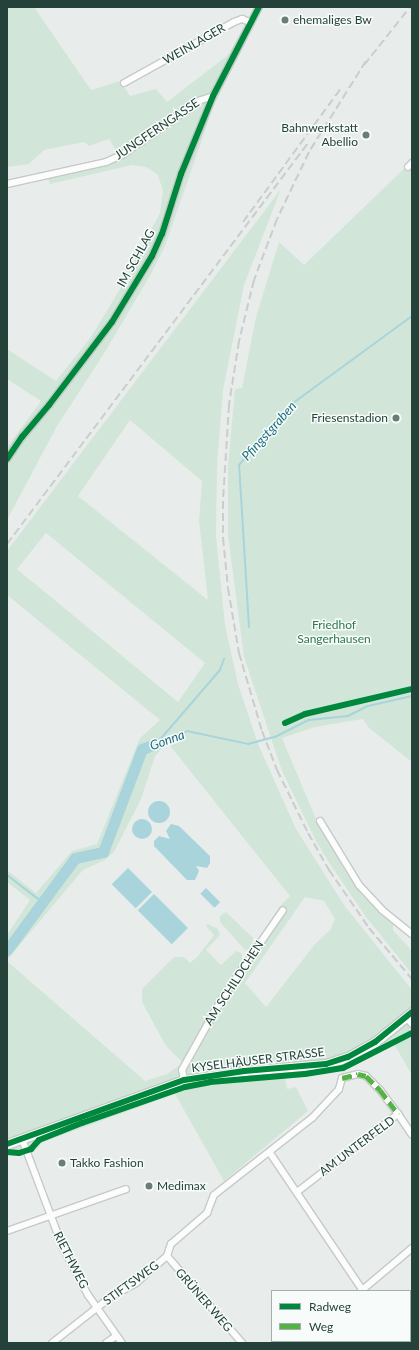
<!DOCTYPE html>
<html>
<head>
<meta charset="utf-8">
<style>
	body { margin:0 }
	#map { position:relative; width:419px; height:1350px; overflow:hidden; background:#e8edeb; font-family:Lato,sans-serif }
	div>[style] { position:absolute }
	.green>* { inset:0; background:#d1e6d8 }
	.water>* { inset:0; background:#a9d4db; transform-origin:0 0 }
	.round { border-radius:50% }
	.stream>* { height:2px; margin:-1px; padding:0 1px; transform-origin:1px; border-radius:1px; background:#a9d4db }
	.river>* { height:11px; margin:-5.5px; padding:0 5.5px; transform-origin:5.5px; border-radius:5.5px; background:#a9d4db }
	.roads { filter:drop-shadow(1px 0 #c5cac8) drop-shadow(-1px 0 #c5cac8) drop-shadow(0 1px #c5cac8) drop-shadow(0 -1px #c5cac8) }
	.minor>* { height:6px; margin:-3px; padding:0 3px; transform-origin:3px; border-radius:3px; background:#fcfcfc }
	.secondary>* { height:9px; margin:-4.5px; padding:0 4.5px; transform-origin:4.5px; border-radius:4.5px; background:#fcfcfc }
	.rail>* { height:2px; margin-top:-1px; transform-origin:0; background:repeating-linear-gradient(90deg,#c9cdcc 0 8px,transparent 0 12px) }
	.quiet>* { height:5px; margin-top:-2.5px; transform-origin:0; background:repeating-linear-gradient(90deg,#55b346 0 10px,transparent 0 15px) }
	.cycleway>* { height:6px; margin:-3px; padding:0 3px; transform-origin:3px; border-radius:3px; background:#00873e }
	.dots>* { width:11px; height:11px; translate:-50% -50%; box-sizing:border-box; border:2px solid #f7fbf9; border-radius:50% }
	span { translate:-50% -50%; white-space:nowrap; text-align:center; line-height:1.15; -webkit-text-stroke:3px #f7fbf9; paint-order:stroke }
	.poi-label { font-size:12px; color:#24423a }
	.left { translate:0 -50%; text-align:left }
	.right { translate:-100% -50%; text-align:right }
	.street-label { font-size:12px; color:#24423a }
	.park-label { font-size:12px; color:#2d7a4b }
	.water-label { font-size:13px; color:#1c6f80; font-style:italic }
	.frame { position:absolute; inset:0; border:8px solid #24423a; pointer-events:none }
	.legend { position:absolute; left:271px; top:1290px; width:140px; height:52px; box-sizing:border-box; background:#f7fbf9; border:1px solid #a3b1ad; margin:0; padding:5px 7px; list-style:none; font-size:12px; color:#24423a }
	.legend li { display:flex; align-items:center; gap:8px; height:20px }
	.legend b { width:20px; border:1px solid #a3b1ad }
</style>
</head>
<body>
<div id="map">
	<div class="green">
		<div style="clip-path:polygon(7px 7px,34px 7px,91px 90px,120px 81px,130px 96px,156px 89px,167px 102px,228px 55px,238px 38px,248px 38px,214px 105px,165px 246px,152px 272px,105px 352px,57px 426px,7px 520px,7px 447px,41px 401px,7px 379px,7px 349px,56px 381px,91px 337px,123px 284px,160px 213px,163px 191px,158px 175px,146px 167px,132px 165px,50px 184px,47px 176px,120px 157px,109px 139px,89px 146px,84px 142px,44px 150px,29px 164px,7px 167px)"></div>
		<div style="clip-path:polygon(412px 161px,412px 762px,369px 728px,363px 719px,315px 727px,282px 738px,318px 824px,349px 877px,363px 896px,393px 923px,393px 930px,412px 951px,412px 974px,366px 917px,328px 861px,316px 841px,282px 771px,244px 657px,228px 536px,228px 466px,235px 389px,242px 388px,256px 317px,279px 242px,304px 265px)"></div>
		<div style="clip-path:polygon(evenodd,281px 189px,244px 285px,223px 390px,217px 465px,216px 536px,225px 625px,238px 684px,258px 744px,296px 829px,344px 905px,412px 990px,412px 1075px,394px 1044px,346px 1069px,326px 1074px,285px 1078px,287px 1089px,296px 1087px,308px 1111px,224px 1181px,175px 1094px,43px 1142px,36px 1150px,22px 1156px,7px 1155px,7px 961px,145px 1081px,167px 1074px,183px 1063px,166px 1046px,142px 1002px,142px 989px,174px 957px,184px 957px,190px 963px,198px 956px,214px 935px,206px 926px,208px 924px,218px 929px,220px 935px,206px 950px,221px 965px,236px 951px,239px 952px,242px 954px,242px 964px,280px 906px,290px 896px,167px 742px,155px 756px,141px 799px,114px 852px,105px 860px,83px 870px,7px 960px,7px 935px,30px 900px,7px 882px,7px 870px,36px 893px,72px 851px,97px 844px,140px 738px,160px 720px,7px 595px,7px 551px,281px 189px,130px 420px,202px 481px,199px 521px,208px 600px,78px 496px,130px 420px,281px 189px,46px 533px,205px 663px,178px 702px,17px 569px,46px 533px,281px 189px,305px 897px,324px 901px,335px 919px,330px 930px,315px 944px,266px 1007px,245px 983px,305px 897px)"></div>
		<div style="clip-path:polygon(226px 912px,253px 938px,251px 949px,245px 950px,220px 922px,220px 916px)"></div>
	</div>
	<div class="water">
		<div class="round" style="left:148px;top:801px;width:22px;height:22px"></div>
		<div class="round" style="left:132px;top:819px;width:20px;height:20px"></div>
		<div style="clip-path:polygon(171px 824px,179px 826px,210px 856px,210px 863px,207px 868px,196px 866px,199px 871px,195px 880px,187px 880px,154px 846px,154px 841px,159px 836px,170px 839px,166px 831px)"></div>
		<div style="left:128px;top:868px;width:34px;height:23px;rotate:45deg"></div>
		<div style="left:206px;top:888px;width:20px;height:8px;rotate:45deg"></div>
		<div style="left:154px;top:894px;width:48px;height:23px;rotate:45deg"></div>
	</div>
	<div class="stream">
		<div style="left:249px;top:627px;width:162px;rotate:-93.5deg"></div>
		<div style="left:239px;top:465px;width:77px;rotate:-49.7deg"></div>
		<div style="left:289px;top:406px;width:152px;rotate:-36.2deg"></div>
		<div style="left:158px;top:742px;width:95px;rotate:-49.3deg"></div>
		<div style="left:220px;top:670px;width:12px;rotate:-70deg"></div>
		<div style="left:158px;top:743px;width:31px;rotate:-22deg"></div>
		<div style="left:187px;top:731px;width:62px;rotate:12deg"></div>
		<div style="left:248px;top:744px;width:28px;rotate:-15deg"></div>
		<div style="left:275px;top:737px;width:38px;rotate:-27deg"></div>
		<div style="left:309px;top:720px;width:39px;rotate:-6deg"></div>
		<div style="left:348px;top:716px;width:22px;rotate:-27deg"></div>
		<div style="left:368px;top:706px;width:45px;rotate:-12.8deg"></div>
		<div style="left:7px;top:875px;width:44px;rotate:37.6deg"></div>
	</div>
	<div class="river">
		<div style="left:7px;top:950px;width:114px;rotate:-53.5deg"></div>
		<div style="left:75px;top:858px;width:29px;rotate:-12deg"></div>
		<div style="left:103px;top:852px;width:110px;rotate:-69.3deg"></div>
		<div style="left:142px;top:749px;width:17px;rotate:-21deg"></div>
	</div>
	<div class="roads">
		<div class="minor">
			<div style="left:124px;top:83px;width:126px;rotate:-29deg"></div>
			<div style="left:234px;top:22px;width:9px;rotate:-21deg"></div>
			<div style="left:242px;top:19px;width:9px;rotate:21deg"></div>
			<div style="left:408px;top:167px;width:6px;rotate:-45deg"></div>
			<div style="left:7px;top:184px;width:101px;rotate:-12.5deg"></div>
			<div style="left:106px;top:162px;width:17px;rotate:-24deg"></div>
			<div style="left:122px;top:155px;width:96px;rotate:-34.8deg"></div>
			<div style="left:201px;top:100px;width:13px;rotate:-18deg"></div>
			<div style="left:7px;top:459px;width:27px;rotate:-56deg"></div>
			<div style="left:22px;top:437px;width:42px;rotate:-49.8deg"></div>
			<div style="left:49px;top:405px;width:104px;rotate:-52.8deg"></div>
			<div style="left:112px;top:322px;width:77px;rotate:-58.8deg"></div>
			<div style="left:152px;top:256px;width:24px;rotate:-66deg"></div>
			<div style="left:162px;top:234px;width:63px;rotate:-72.4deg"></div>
			<div style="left:181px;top:174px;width:84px;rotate:-67.7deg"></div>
			<div style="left:213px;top:96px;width:100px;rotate:-62.7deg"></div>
			<div style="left:320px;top:821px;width:75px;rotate:58.6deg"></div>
			<div style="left:359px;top:885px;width:34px;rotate:47deg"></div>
			<div style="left:382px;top:910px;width:38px;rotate:39deg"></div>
			<div style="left:406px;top:1017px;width:9px;rotate:49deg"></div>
			<div style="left:184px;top:1080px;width:10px;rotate:-101deg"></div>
			<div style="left:182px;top:1070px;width:86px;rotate:-60.8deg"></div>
			<div style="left:224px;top:995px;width:103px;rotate:-55.2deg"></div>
			<div style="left:22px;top:1139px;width:116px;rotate:69.4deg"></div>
			<div style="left:63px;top:1248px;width:53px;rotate:62deg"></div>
			<div style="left:88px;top:1295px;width:59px;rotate:54.7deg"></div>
			<div style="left:270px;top:1153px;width:166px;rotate:56deg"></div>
			<div style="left:297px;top:1192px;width:128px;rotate:-37.7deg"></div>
			<div style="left:398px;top:1114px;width:25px;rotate:56deg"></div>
			<div style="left:7px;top:1231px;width:126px;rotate:-19.4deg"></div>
			<div style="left:167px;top:1256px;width:115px;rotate:49.2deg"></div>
			<div style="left:361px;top:1291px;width:67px;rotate:-40.1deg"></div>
			<div style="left:396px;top:1341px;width:3px;rotate:45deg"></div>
			<div style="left:52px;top:1343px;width:76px;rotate:-38.1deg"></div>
			<div style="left:112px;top:1296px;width:27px;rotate:-28deg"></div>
			<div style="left:136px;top:1283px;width:41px;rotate:-41.1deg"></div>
			<div style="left:167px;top:1256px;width:13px;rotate:-72deg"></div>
			<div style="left:171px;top:1244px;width:48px;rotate:-40.7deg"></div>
			<div style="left:207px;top:1213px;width:19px;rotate:-69deg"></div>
			<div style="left:214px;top:1195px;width:126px;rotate:-38.2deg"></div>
			<div style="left:313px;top:1117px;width:38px;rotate:-47deg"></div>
			<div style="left:339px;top:1089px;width:11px;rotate:-75deg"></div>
			<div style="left:342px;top:1078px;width:16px;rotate:-14deg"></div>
			<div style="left:358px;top:1074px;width:8px;rotate:14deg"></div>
			<div style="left:366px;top:1076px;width:20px;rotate:45deg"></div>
			<div style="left:380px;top:1090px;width:30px;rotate:53deg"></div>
			<div style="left:106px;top:1343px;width:12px;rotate:-35deg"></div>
			<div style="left:301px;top:1343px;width:3px;rotate:-45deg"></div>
		</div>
		<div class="secondary">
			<div style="left:7px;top:1144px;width:188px;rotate:-19.9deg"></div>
			<div style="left:184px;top:1080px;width:61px;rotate:-8.5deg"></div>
			<div style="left:244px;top:1071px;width:82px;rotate:-4.9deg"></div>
			<div style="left:326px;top:1064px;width:23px;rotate:-18deg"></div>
			<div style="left:348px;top:1057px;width:31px;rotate:-29deg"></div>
			<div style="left:375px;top:1042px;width:48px;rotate:-39deg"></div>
		</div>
	</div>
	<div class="rail">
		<div style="left:366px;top:61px;width:107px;rotate:122.1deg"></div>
		<div style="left:309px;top:152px;width:74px;rotate:115.5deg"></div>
		<div style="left:277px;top:219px;width:65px;rotate:110.7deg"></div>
		<div style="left:254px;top:280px;width:63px;rotate:103.8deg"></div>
		<div style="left:239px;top:341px;width:65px;rotate:98.9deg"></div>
		<div style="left:229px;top:405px;width:96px;rotate:93.6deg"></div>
		<div style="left:223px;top:501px;width:37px;rotate:90deg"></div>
		<div style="left:223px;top:538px;width:50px;rotate:84.3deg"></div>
		<div style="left:228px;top:588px;width:66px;rotate:80.4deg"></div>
		<div style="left:239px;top:653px;width:81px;rotate:73.6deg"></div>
		<div style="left:262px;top:731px;width:42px;rotate:69deg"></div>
		<div style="left:277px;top:770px;width:70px;rotate:63.8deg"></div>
		<div style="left:308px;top:833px;width:43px;rotate:60.4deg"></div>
		<div style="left:329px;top:870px;width:70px;rotate:55.4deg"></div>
		<div style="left:369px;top:928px;width:67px;rotate:49.9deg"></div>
		<div style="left:364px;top:65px;width:74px;rotate:-51.6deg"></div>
		<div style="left:243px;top:222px;width:166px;rotate:-53.8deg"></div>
		<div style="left:7px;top:544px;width:501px;rotate:-53.11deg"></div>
	</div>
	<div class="quiet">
		<div style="left:342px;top:1078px;width:16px;rotate:-14deg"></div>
		<div style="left:358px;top:1074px;width:8px;rotate:14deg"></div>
		<div style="left:366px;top:1076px;width:20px;rotate:45deg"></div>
		<div style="left:380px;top:1090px;width:30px;rotate:53deg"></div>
	</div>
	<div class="cycleway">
		<div style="left:7px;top:459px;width:27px;rotate:-56deg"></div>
		<div style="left:22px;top:437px;width:42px;rotate:-49.8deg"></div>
		<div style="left:49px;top:405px;width:104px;rotate:-52.8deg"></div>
		<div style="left:112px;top:322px;width:77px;rotate:-58.8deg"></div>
		<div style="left:152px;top:256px;width:24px;rotate:-66deg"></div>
		<div style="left:162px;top:234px;width:63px;rotate:-72.4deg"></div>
		<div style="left:181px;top:174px;width:84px;rotate:-67.7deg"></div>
		<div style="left:213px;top:96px;width:100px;rotate:-62.7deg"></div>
		<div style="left:285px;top:723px;width:22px;rotate:-24deg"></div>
		<div style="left:305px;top:714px;width:110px;rotate:-13.2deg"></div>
		<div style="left:7px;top:1144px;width:188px;rotate:-19.9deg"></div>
		<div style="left:184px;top:1080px;width:61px;rotate:-8.5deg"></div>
		<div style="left:244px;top:1071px;width:82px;rotate:-4.9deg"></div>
		<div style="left:326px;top:1064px;width:23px;rotate:-18deg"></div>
		<div style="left:348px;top:1057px;width:31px;rotate:-29deg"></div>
		<div style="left:375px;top:1042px;width:48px;rotate:-39deg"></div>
		<div style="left:7px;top:1152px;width:12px;rotate:5deg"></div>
		<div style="left:19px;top:1153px;width:13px;rotate:-18deg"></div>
		<div style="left:31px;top:1149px;width:12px;rotate:-48deg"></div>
		<div style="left:39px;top:1140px;width:46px;rotate:-21.6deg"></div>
		<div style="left:82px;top:1123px;width:109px;rotate:-19.3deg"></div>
		<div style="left:185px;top:1087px;width:25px;rotate:-11deg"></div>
		<div style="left:210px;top:1082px;width:95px;rotate:-4.8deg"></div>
		<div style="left:305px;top:1074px;width:38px;rotate:-9deg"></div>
		<div style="left:343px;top:1068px;width:77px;rotate:-26.9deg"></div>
	</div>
	<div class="dots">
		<div style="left:285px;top:20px;background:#697e78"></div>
		<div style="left:366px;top:135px;background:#697e78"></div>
		<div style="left:396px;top:418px;background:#697e78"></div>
		<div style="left:62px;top:1163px;background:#697e78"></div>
		<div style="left:149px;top:1186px;background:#697e78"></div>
	</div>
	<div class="poi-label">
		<span class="left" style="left:293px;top:20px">ehemaliges Bw</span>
		<span class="right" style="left:358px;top:135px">Bahnwerkstatt<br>Abellio</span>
		<span class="right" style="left:388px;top:418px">Friesenstadion</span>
		<span class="left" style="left:70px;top:1163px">Takko Fashion</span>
		<span class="left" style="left:157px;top:1186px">Medimax</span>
	</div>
	<div class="street-label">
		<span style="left:194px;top:44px;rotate:-30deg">WEINLAGER</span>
		<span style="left:157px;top:129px;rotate:-34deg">JUNGFERNGASSE</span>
		<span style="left:136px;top:258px;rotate:-61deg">IM SCHLAG</span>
		<span style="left:234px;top:983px;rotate:-57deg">AM SCHILDCHEN</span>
		<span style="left:258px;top:1060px;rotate:-7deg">KYSELHÄUSER STRASSE</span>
		<span style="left:357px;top:1146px;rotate:-37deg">AM UNTERFELD</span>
		<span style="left:71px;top:1260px;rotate:63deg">RIETHWEG</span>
		<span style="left:131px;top:1283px;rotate:-36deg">STIFTSWEG</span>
		<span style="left:204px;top:1300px;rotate:49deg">GRÜNER WEG</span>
	</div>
	<div class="park-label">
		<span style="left:334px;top:632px">Friedhof<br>Sangerhausen</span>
	</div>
	<div class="water-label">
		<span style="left:269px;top:431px;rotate:-48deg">Pfingstgraben</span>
		<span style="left:167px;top:740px;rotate:-20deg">Gonna</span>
	</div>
	<div class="frame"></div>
	<ul class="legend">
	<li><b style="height:5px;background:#00873e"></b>Radweg</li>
	<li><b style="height:5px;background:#55b346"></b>Weg</li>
	</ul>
</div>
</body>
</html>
